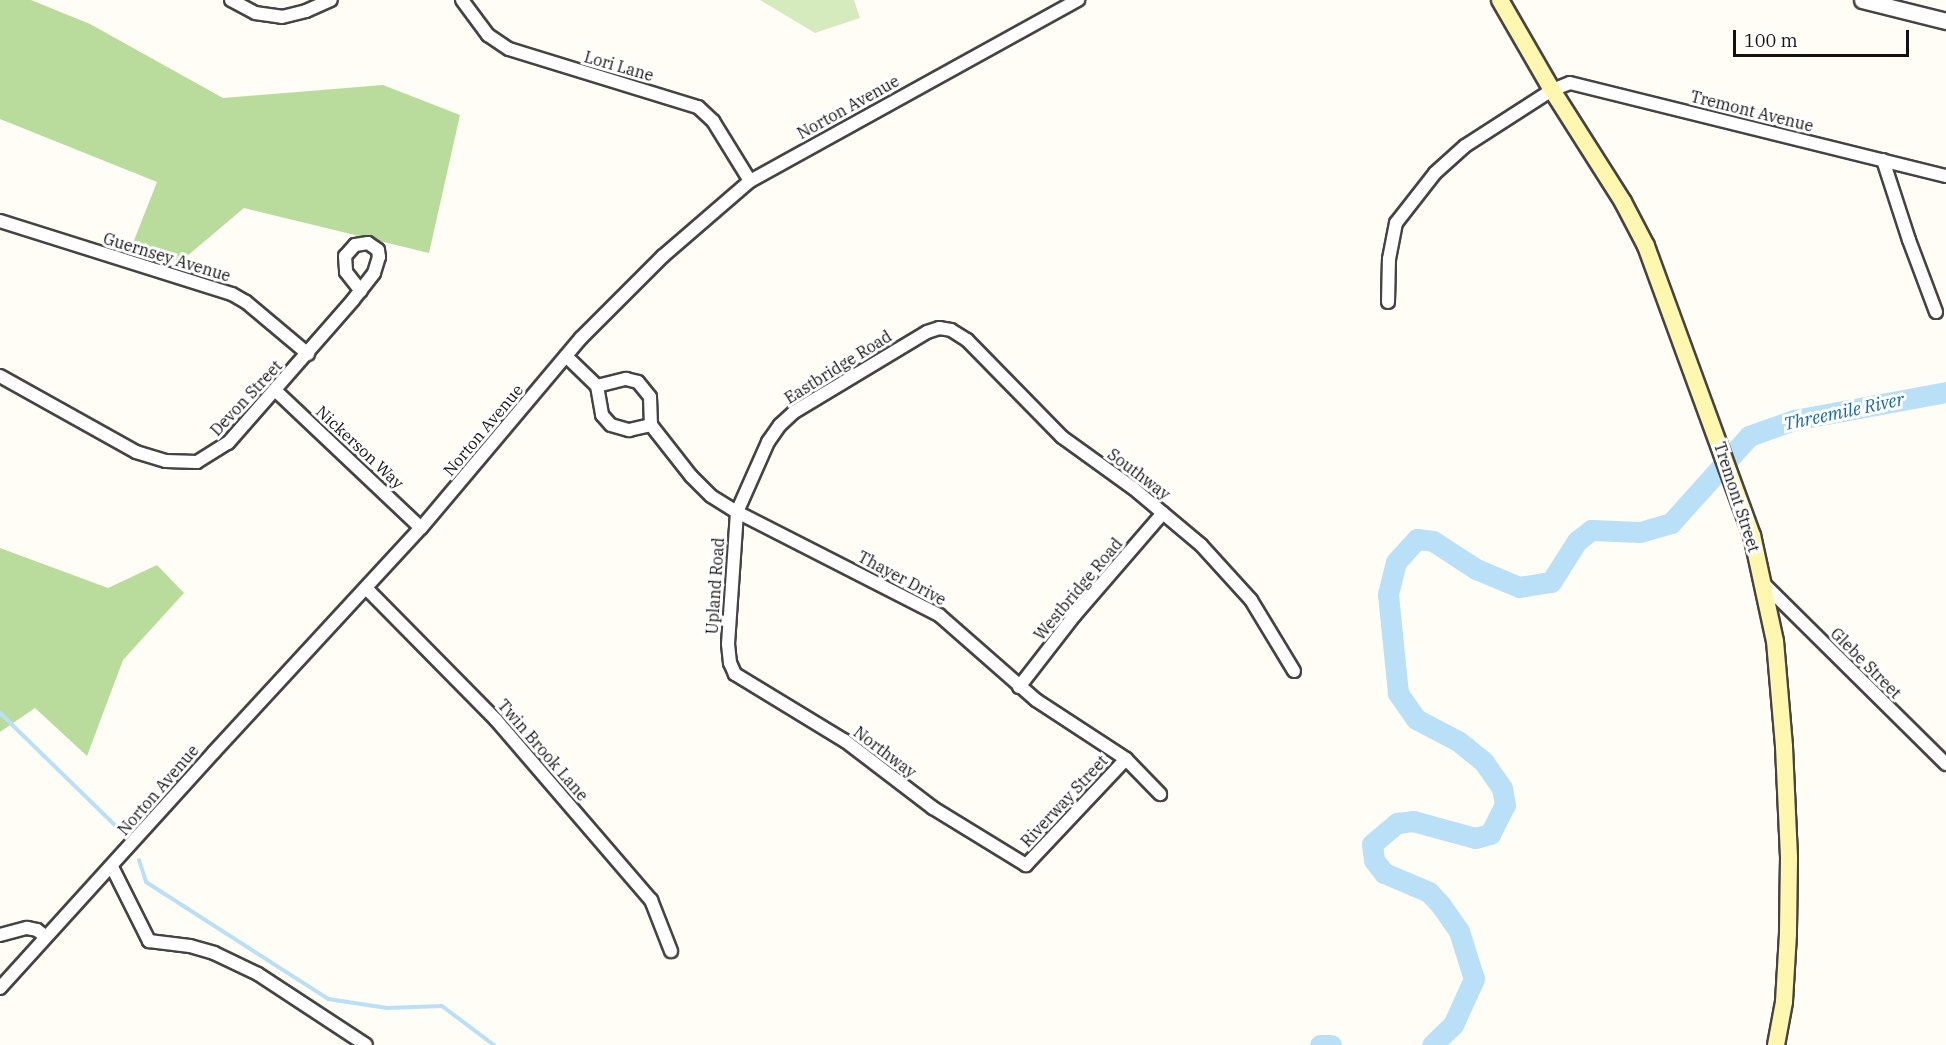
<!DOCTYPE html>
<html>
<head>
<meta charset="utf-8">
<style>
	body { margin:0 }
	#map { position:relative; width:1946px; height:1045px; overflow:hidden; background:#fffdf5; font-family:"IBM Plex Serif",serif }
	div>[style] { position:absolute }
	.green>* { inset:0; background:#d5ebbd }
	.forest>* { inset:0; background:#b9dc9c }
	.stream>* { height:4px; margin:-2px; padding:0 2px; transform-origin:2px; border-radius:2px; background:#b9e0f7 }
	.river>* { height:21px; margin:-10.5px; padding:0 10.5px; transform-origin:10.5px; border-radius:10.5px; background:#b9e0f7 }
	.roads { filter:drop-shadow(2px 0 #444) drop-shadow(-2px 0 #444) drop-shadow(0 2px #444) drop-shadow(0 -2px #444) }
	.minor>* { height:12px; margin:-6px; padding:0 6px; transform-origin:6px; border-radius:6px; background:#fff }
	.tertiary>* { height:15px; margin:-7.5px; padding:0 7.5px; transform-origin:7.5px; border-radius:7.5px; background:#fff }
	.secondary>* { height:16px; margin:-8px; padding:0 8px; transform-origin:8px; border-radius:8px; background:#fff6b0 }
	span { translate:-50% -50%; white-space:nowrap; text-align:center; line-height:1.15; -webkit-text-stroke:6px #fff; paint-order:stroke }
	.street-label { font-size:16px; color:#111 }
	.water-label { font-size:18px; color:#1768a6; font-style:italic }
	.scale { position:absolute; left:1733px; top:30px; width:176px; height:27px; box-sizing:border-box; border:3px solid #111; border-top:0; padding-left:8px; font-size:18px; line-height:21px; white-space:nowrap; color:#111; -webkit-text-stroke:4px #fff; paint-order:stroke }
</style>
</head>
<body>
<div id="map">
	<div class="green">
		<div style="clip-path:polygon(760px 0,854px 0,860px 18px,815px 33px)"></div>
	</div>
	<div class="forest">
		<div style="clip-path:polygon(0 0,31px 0,90px 24px,223px 98px,383px 85px,460px 115px,429px 253px,244px 208px,180px 262px,131px 248px,157px 182px,0 119px)"></div>
		<div style="clip-path:polygon(0 548px,108px 588px,157px 565px,184px 593px,123px 660px,87px 756px,35px 708px,0 732px)"></div>
	</div>
	<div class="stream">
		<div style="left:0;top:713px;width:169px;rotate:44.3deg"></div>
		<div style="left:139px;top:860px;width:23px;rotate:72deg"></div>
		<div style="left:146px;top:882px;width:216px;rotate:32.7deg"></div>
		<div style="left:328px;top:999px;width:60px;rotate:8.7deg"></div>
		<div style="left:387px;top:1008px;width:55px;rotate:-2.1deg"></div>
		<div style="left:442px;top:1006px;width:65px;rotate:36.9deg"></div>
	</div>
	<div class="river">
		<div style="left:1320px;top:1045px;width:11px"></div>
		<div style="left:1432px;top:1045px;width:29px;rotate:-44deg"></div>
		<div style="left:1453px;top:1025px;width:51px;rotate:-65.5deg"></div>
		<div style="left:1474px;top:979px;width:50px;rotate:-107.4deg"></div>
		<div style="left:1459px;top:931px;width:33px;rotate:-125deg"></div>
		<div style="left:1440px;top:904px;width:16px;rotate:-133deg"></div>
		<div style="left:1429px;top:892px;width:49px;rotate:-157.1deg"></div>
		<div style="left:1384px;top:873px;width:16px;rotate:-128deg"></div>
		<div style="left:1374px;top:860px;width:16px;rotate:-97deg"></div>
		<div style="left:1372px;top:844px;width:33px;rotate:-40deg"></div>
		<div style="left:1397px;top:823px;width:16px;rotate:-7deg"></div>
		<div style="left:1413px;top:821px;width:64px;rotate:15.3deg"></div>
		<div style="left:1475px;top:838px;width:16px;rotate:-15deg"></div>
		<div style="left:1490px;top:834px;width:33px;rotate:-63deg"></div>
		<div style="left:1505px;top:805px;width:17px;rotate:-100deg"></div>
		<div style="left:1502px;top:788px;width:32px;rotate:-125deg"></div>
		<div style="left:1484px;top:762px;width:33px;rotate:-141deg"></div>
		<div style="left:1458px;top:741px;width:47px;rotate:-152.4deg"></div>
		<div style="left:1416px;top:719px;width:32px;rotate:-125deg"></div>
		<div style="left:1398px;top:693px;width:100px;rotate:-95.8deg"></div>
		<div style="left:1388px;top:594px;width:33px;rotate:-76deg"></div>
		<div style="left:1396px;top:562px;width:31px;rotate:-48deg"></div>
		<div style="left:1417px;top:539px;width:16px;rotate:7deg"></div>
		<div style="left:1433px;top:541px;width:51px;rotate:33.1deg"></div>
		<div style="left:1476px;top:569px;width:47px;rotate:22.7deg"></div>
		<div style="left:1519px;top:587px;width:32px;rotate:-9deg"></div>
		<div style="left:1551px;top:582px;width:49px;rotate:-57.6deg"></div>
		<div style="left:1577px;top:541px;width:18px;rotate:-38deg"></div>
		<div style="left:1591px;top:530px;width:49px;rotate:2.3deg"></div>
		<div style="left:1640px;top:532px;width:32px;rotate:-16deg"></div>
		<div style="left:1671px;top:523px;width:117px;rotate:-48.1deg"></div>
		<div style="left:1749px;top:436px;width:48px;rotate:-19.6deg"></div>
		<div style="left:1794px;top:420px;width:155px;rotate:-10.4deg"></div>
	</div>
	<div class="roads">
		<div class="minor">
			<div style="left:231px;top:0;width:27px;rotate:28deg"></div>
			<div style="left:255px;top:13px;width:27px;rotate:8deg"></div>
			<div style="left:282px;top:17px;width:25px;rotate:-14deg"></div>
			<div style="left:306px;top:11px;width:27px;rotate:-24deg"></div>
			<div style="left:462px;top:0;width:44px;rotate:53.4deg"></div>
			<div style="left:488px;top:35px;width:25px;rotate:34deg"></div>
			<div style="left:509px;top:49px;width:198px;rotate:17.1deg"></div>
			<div style="left:698px;top:107px;width:21px;rotate:43deg"></div>
			<div style="left:713px;top:121px;width:70px;rotate:58.3deg"></div>
			<div style="left:1883px;top:160px;width:84px;rotate:72deg"></div>
			<div style="left:1909px;top:240px;width:77px;rotate:69.4deg"></div>
			<div style="left:0;top:221px;width:243px;rotate:17.5deg"></div>
			<div style="left:232px;top:294px;width:16px;rotate:30deg"></div>
			<div style="left:246px;top:302px;width:81px;rotate:40deg"></div>
			<div style="left:1388px;top:302px;width:43px;rotate:-88.7deg"></div>
			<div style="left:1389px;top:259px;width:37px;rotate:-79deg"></div>
			<div style="left:1396px;top:223px;width:63px;rotate:-52deg"></div>
			<div style="left:1435px;top:173px;width:40px;rotate:-42deg"></div>
			<div style="left:1465px;top:146px;width:103px;rotate:-32.8deg"></div>
			<div style="left:1552px;top:90px;width:19px;rotate:-21deg"></div>
			<div style="left:1570px;top:83px;width:387px;rotate:13.9deg"></div>
			<div style="left:566px;top:356px;width:43px;rotate:44.1deg"></div>
			<div style="left:597px;top:386px;width:29px;rotate:80deg"></div>
			<div style="left:602px;top:415px;width:13px;rotate:48deg"></div>
			<div style="left:611px;top:425px;width:19px;rotate:16deg"></div>
			<div style="left:629px;top:430px;width:23px;rotate:-13deg"></div>
			<div style="left:0;top:376px;width:156px;rotate:29.2deg"></div>
			<div style="left:136px;top:452px;width:31px;rotate:17deg"></div>
			<div style="left:166px;top:461px;width:31px;rotate:2deg"></div>
			<div style="left:197px;top:462px;width:36px;rotate:-32deg"></div>
			<div style="left:228px;top:443px;width:190px;rotate:-48.8deg"></div>
			<div style="left:353px;top:300px;width:34px;rotate:-52deg"></div>
			<div style="left:374px;top:273px;width:17px;rotate:-73deg"></div>
			<div style="left:379px;top:257px;width:7px;rotate:-98deg"></div>
			<div style="left:378px;top:250px;width:12px;rotate:-145deg"></div>
			<div style="left:368px;top:243px;width:13px;rotate:171deg"></div>
			<div style="left:355px;top:245px;width:15px;rotate:132deg"></div>
			<div style="left:345px;top:256px;width:16px;rotate:86deg"></div>
			<div style="left:346px;top:272px;width:24px;rotate:52deg"></div>
			<div style="left:597px;top:386px;width:30px;rotate:-14deg"></div>
			<div style="left:626px;top:379px;width:12px;rotate:14deg"></div>
			<div style="left:638px;top:382px;width:19px;rotate:51deg"></div>
			<div style="left:650px;top:397px;width:28px;rotate:88deg"></div>
			<div style="left:651px;top:425px;width:65px;rotate:51.9deg"></div>
			<div style="left:691px;top:476px;width:28px;rotate:45deg"></div>
			<div style="left:711px;top:496px;width:31px;rotate:32deg"></div>
			<div style="left:737px;top:512px;width:227px;rotate:27deg"></div>
			<div style="left:939px;top:615px;width:129px;rotate:41.2deg"></div>
			<div style="left:1036px;top:700px;width:108px;rotate:33.2deg"></div>
			<div style="left:1126px;top:759px;width:49px;rotate:45.8deg"></div>
			<div style="left:276px;top:391px;width:199px;rotate:43.4deg"></div>
			<div style="left:1764px;top:584px;width:256px;rotate:44.7deg"></div>
			<div style="left:366px;top:588px;width:185px;rotate:45.4deg"></div>
			<div style="left:496px;top:720px;width:238px;rotate:49.3deg"></div>
			<div style="left:651px;top:900px;width:55px;rotate:68.6deg"></div>
			<div style="left:1019px;top:687px;width:90px;rotate:-52.2deg"></div>
			<div style="left:1074px;top:616px;width:136px;rotate:-49.2deg"></div>
			<div style="left:1126px;top:759px;width:146px;rotate:133.3deg"></div>
			<div style="left:1026px;top:865px;width:109px;rotate:-148.5deg"></div>
			<div style="left:933px;top:808px;width:111px;rotate:-142.7deg"></div>
			<div style="left:845px;top:741px;width:129px;rotate:-148.7deg"></div>
			<div style="left:735px;top:674px;width:12px;rotate:-114deg"></div>
			<div style="left:730px;top:663px;width:19px;rotate:-96deg"></div>
			<div style="left:728px;top:644px;width:132px;rotate:-86.1deg"></div>
			<div style="left:737px;top:512px;width:77px;rotate:-66.1deg"></div>
			<div style="left:768px;top:442px;width:21px;rotate:-55deg"></div>
			<div style="left:780px;top:425px;width:19px;rotate:-43deg"></div>
			<div style="left:794px;top:412px;width:155px;rotate:-31deg"></div>
			<div style="left:927px;top:332px;width:13px;rotate:-18deg"></div>
			<div style="left:939px;top:328px;width:12px;rotate:9deg"></div>
			<div style="left:951px;top:330px;width:19px;rotate:32deg"></div>
			<div style="left:967px;top:340px;width:136px;rotate:45.6deg"></div>
			<div style="left:1062px;top:437px;width:87px;rotate:35.7deg"></div>
			<div style="left:1133px;top:488px;width:89px;rotate:40deg"></div>
			<div style="left:1201px;top:545px;width:74px;rotate:47.7deg"></div>
			<div style="left:1251px;top:600px;width:83px;rotate:58.8deg"></div>
			<div style="left:112px;top:867px;width:83px;rotate:63.4deg"></div>
			<div style="left:149px;top:941px;width:41px;rotate:7deg"></div>
			<div style="left:190px;top:946px;width:25px;rotate:16deg"></div>
			<div style="left:214px;top:953px;width:49px;rotate:25.5deg"></div>
			<div style="left:258px;top:974px;width:129px;rotate:33.3deg"></div>
			<div style="left:0;top:935px;width:28px;rotate:-15deg"></div>
			<div style="left:27px;top:928px;width:10px;rotate:11deg"></div>
			<div style="left:37px;top:930px;width:11px;rotate:38deg"></div>
			<div style="left:0;top:988px;width:319px;rotate:-47.8deg"></div>
			<div style="left:214px;top:752px;width:305px;rotate:-47.3deg"></div>
			<div style="left:421px;top:528px;width:248px;rotate:-49.9deg"></div>
			<div style="left:581px;top:338px;width:116px;rotate:-45deg"></div>
			<div style="left:663px;top:256px;width:115px;rotate:-40.8deg"></div>
			<div style="left:750px;top:181px;width:375px;rotate:-28.9deg"></div>
		</div>
		<div class="tertiary">
			<div style="left:1862px;top:0;width:87px;rotate:14deg"></div>
		</div>
		<div class="secondary">
			<div style="left:1500px;top:0;width:104px;rotate:60deg"></div>
			<div style="left:1552px;top:90px;width:133px;rotate:57.6deg"></div>
			<div style="left:1623px;top:202px;width:50px;rotate:62.4deg"></div>
			<div style="left:1646px;top:246px;width:308px;rotate:69.9deg"></div>
			<div style="left:1752px;top:535px;width:108px;rotate:77.8deg"></div>
			<div style="left:1775px;top:641px;width:106px;rotate:85.1deg"></div>
			<div style="left:1784px;top:747px;width:111px;rotate:87.4deg"></div>
			<div style="left:1789px;top:858px;width:76px;rotate:90.8deg"></div>
			<div style="left:1788px;top:934px;width:68px;rotate:93.4deg"></div>
			<div style="left:1784px;top:1002px;width:44px;rotate:100.5deg"></div>
		</div>
	</div>
	<div class="street-label">
		<span style="left:619px;top:66px;rotate:16deg">Lori Lane</span>
		<span style="left:848px;top:107px;rotate:-29deg">Norton Avenue</span>
		<span style="left:1752px;top:111px;rotate:14deg">Tremont Avenue</span>
		<span style="left:167px;top:257px;rotate:17deg">Guernsey Avenue</span>
		<span style="left:838px;top:367px;rotate:-32deg">Eastbridge Road</span>
		<span style="left:246px;top:398px;rotate:-47deg">Devon Street</span>
		<span style="left:483px;top:430px;rotate:-50deg">Norton Avenue</span>
		<span style="left:360px;top:447px;rotate:43deg">Nickerson Way</span>
		<span style="left:1139px;top:474px;rotate:37deg">Southway</span>
		<span style="left:1737px;top:497px;rotate:72deg">Tremont Street</span>
		<span style="left:902px;top:578px;rotate:28deg">Thayer Drive</span>
		<span style="left:715px;top:586px;rotate:-86deg">Upland Road</span>
		<span style="left:1078px;top:589px;rotate:-50deg">Westbridge Road</span>
		<span style="left:1866px;top:663px;rotate:45deg">Glebe Street</span>
		<span style="left:543px;top:750px;rotate:49deg">Twin Brook Lane</span>
		<span style="left:885px;top:752px;rotate:37deg">Northway</span>
		<span style="left:158px;top:790px;rotate:-49deg">Norton Avenue</span>
		<span style="left:1064px;top:801px;rotate:-47deg">Riverway Street</span>
	</div>
	<div class="water-label">
		<span style="left:1844px;top:412px;rotate:-12deg">Threemile River</span>
	</div>
	<div class="scale">100 m</div>
</div>
</body>
</html>
